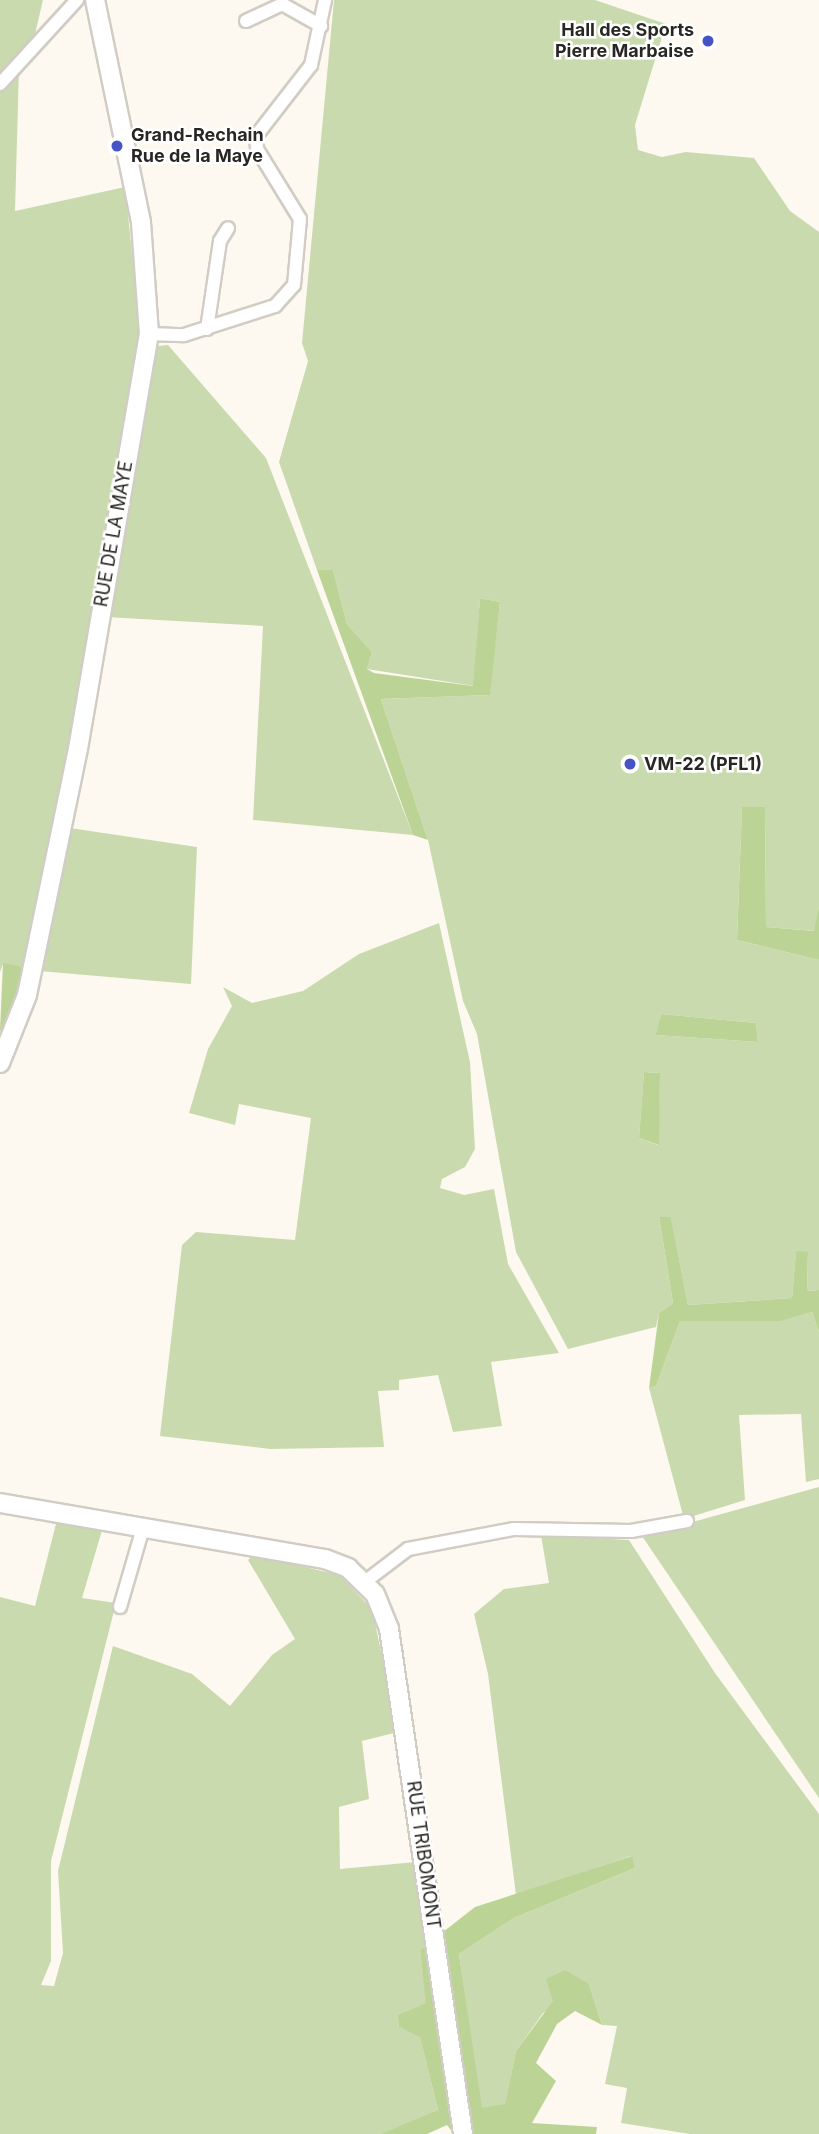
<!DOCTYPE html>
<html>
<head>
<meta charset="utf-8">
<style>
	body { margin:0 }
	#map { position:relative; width:819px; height:2134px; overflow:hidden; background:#fef9f0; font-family:Inter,sans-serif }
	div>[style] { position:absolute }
	.green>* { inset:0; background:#c9daae }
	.forest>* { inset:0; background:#bcd396 }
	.roads { filter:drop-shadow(2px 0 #d1ccc4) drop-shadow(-2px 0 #d1ccc4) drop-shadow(0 2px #d1ccc4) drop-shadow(0 -2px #d1ccc4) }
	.street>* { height:12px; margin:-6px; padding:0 6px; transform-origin:6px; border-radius:6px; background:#fff }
	.secondary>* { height:18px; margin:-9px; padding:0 9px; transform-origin:9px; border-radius:9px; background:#fff }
	.dots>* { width:19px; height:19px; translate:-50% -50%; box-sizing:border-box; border:4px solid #fff; border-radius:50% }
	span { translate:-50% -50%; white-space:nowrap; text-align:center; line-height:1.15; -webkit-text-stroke:5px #fff; paint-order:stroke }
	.poi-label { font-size:18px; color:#292724; font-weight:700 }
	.right { translate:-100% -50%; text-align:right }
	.left { translate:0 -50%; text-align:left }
	.street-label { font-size:18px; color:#292724 }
</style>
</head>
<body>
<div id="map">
	<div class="green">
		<div style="clip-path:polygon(0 0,43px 0,35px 34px,0 78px)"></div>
		<div style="clip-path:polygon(evenodd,334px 0,595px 0,666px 24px,635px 125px,638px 150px,662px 157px,686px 152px,754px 158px,790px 211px,819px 232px,819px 906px,815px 931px,766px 927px,765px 808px,742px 807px,737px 940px,819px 960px,819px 1290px,807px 1291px,808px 1252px,796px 1252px,792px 1298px,688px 1305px,671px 1218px,659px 1217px,673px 1303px,659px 1313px,656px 1327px,568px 1349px,516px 1252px,477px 1034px,463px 1001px,428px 840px,381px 699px,489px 695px,500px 602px,480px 598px,474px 686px,367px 669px,372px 652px,347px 624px,333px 570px,317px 570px,279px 462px,308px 361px,302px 343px,334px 0,661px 1014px,756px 1023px,758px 1042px,657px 1035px,661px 1014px,334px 0,644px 1072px,660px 1073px,658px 1145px,639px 1138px,644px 1072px)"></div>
		<div style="clip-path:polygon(19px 69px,15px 211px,125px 187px,141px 337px,29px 968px,3px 964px,0 972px,0 88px)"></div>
		<div style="clip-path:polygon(168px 345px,266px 458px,413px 835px,253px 820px,263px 626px,106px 617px,158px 346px)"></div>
		<div style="clip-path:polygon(70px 828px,197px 847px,191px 984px,39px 971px)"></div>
		<div style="clip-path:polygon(439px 923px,470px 1062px,475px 1149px,465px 1167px,442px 1179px,440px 1188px,464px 1195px,494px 1189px,508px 1264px,559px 1353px,491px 1362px,502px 1426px,453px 1432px,438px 1375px,399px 1380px,399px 1390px,378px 1391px,384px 1447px,270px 1449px,160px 1436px,182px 1245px,196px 1232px,295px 1240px,311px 1118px,239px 1104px,235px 1125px,189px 1113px,208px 1049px,232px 1006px,223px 987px,252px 1003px,303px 991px,359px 954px)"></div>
		<div style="clip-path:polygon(812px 1312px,819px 1332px,819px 1479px,806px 1482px,801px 1414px,739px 1415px,745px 1500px,684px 1519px,649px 1388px,656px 1386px,680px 1321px,780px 1321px)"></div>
		<div style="clip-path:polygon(819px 1487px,819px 1798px,642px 1536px)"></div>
		<div style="clip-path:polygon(57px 1520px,103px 1527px,82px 1598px,116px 1603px,51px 1861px,51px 1961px,41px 1985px,54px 1986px,63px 1953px,58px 1871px,113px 1646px,192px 1674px,230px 1706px,272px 1655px,295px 1639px,248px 1560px,254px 1555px,339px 1575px,372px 1609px,398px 1732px,362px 1741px,369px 1799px,339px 1807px,340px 1869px,416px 1862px,428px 1944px,420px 1950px,427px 2003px,397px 2015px,399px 2027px,420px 2036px,438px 2110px,387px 2134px,0 2134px,0 1597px,35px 1606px)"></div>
		<div style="clip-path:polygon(541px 1535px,629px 1540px,715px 1673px,819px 1814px,819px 2134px,690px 2134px,621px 2123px,627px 2088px,605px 2084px,617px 2026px,602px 2025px,589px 1984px,543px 2013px,516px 2051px,505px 2105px,481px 2109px,459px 1954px,514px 1918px,635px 1868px,631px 1856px,516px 1895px,488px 1674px,474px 1614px,504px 1589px,549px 1583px)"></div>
	</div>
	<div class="forest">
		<div style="clip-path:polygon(317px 570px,333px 570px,347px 624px,372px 652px,367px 669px,374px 673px,473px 686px,480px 598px,500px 602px,490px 695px,381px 699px,428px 840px,413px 835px)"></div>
		<div style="clip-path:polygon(742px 807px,765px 807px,766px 927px,814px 931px,819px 906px,819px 960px,737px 940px)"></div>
		<div style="clip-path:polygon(3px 963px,29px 968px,9px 1029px,0 1030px)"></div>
		<div style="clip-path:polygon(661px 1014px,756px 1023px,758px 1042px,656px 1035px)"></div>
		<div style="clip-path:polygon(644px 1072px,660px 1073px,659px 1145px,639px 1138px)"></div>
		<div style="clip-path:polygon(659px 1217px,671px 1217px,688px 1305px,792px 1298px,796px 1251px,808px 1252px,807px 1291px,819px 1290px,819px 1332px,812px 1312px,781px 1321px,680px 1321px,656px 1386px,649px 1388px,659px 1313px,673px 1303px)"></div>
		<div style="clip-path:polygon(632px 1856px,635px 1868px,514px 1918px,459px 1954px,482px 2108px,505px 2104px,516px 2051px,553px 2001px,546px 1979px,565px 1970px,589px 1984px,602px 2025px,575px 2011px,557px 2024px,536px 2063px,556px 2081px,532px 2123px,597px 2127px,596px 2134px,454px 2134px,447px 2125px,427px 2134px,381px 2134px,438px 2110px,420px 2037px,399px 2027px,397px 2015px,426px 2003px,420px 1950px,475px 1907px)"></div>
	</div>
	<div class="roads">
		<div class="street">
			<div style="left:246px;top:21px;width:40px;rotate:-25deg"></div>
			<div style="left:282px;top:4px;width:45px;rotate:29.4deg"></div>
			<div style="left:0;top:84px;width:114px;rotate:-47.5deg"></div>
			<div style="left:207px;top:329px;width:89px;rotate:-81.6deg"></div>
			<div style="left:220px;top:241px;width:15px;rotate:-58deg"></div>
			<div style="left:149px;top:334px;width:35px;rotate:2deg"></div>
			<div style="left:184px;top:335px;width:96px;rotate:-17.7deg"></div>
			<div style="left:275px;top:306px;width:28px;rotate:-48deg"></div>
			<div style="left:294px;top:285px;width:66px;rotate:-84.8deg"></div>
			<div style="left:300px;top:219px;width:82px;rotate:-121.6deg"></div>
			<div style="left:257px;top:149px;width:13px;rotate:-94deg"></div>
			<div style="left:256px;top:136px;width:90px;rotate:-52.2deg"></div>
			<div style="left:311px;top:65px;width:66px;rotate:-77.8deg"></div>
			<div style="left:366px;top:1581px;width:53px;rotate:-37.3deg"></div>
			<div style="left:408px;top:1549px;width:108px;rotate:-10.7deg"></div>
			<div style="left:514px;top:1529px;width:117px;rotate:1deg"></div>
			<div style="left:631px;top:1531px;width:57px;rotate:-10.1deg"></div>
			<div style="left:120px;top:1607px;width:82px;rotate:-73.8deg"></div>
		</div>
		<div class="secondary">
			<div style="left:0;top:1063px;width:73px;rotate:-68.3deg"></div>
			<div style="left:27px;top:995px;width:251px;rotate:-78.3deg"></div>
			<div style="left:78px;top:749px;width:421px;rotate:-80.3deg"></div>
			<div style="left:149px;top:334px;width:112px;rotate:-94.1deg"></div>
			<div style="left:141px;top:222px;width:227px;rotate:-101.7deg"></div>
			<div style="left:0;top:1503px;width:330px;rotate:9.8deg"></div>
			<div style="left:325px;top:1559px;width:25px;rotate:21deg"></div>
			<div style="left:348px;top:1568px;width:37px;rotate:44deg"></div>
			<div style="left:375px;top:1594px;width:38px;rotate:68deg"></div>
			<div style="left:389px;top:1629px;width:510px;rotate:81.66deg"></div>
		</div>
	</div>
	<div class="dots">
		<div style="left:708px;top:41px;background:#4553c7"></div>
		<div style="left:117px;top:146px;background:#4553c7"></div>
		<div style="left:630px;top:764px;background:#4553c7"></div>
	</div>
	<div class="poi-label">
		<span class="right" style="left:694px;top:41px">Hall des Sports<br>Pierre Marbaise</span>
		<span class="left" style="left:131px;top:146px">Grand-Rechain<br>Rue de la Maye</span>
		<span class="left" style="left:644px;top:764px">VM-22 (PFL1)</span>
	</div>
	<div class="street-label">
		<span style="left:114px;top:534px;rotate:-80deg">RUE DE LA MAYE</span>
		<span style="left:423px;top:1855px;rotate:82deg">RUE TRIBOMONT</span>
	</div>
</div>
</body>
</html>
